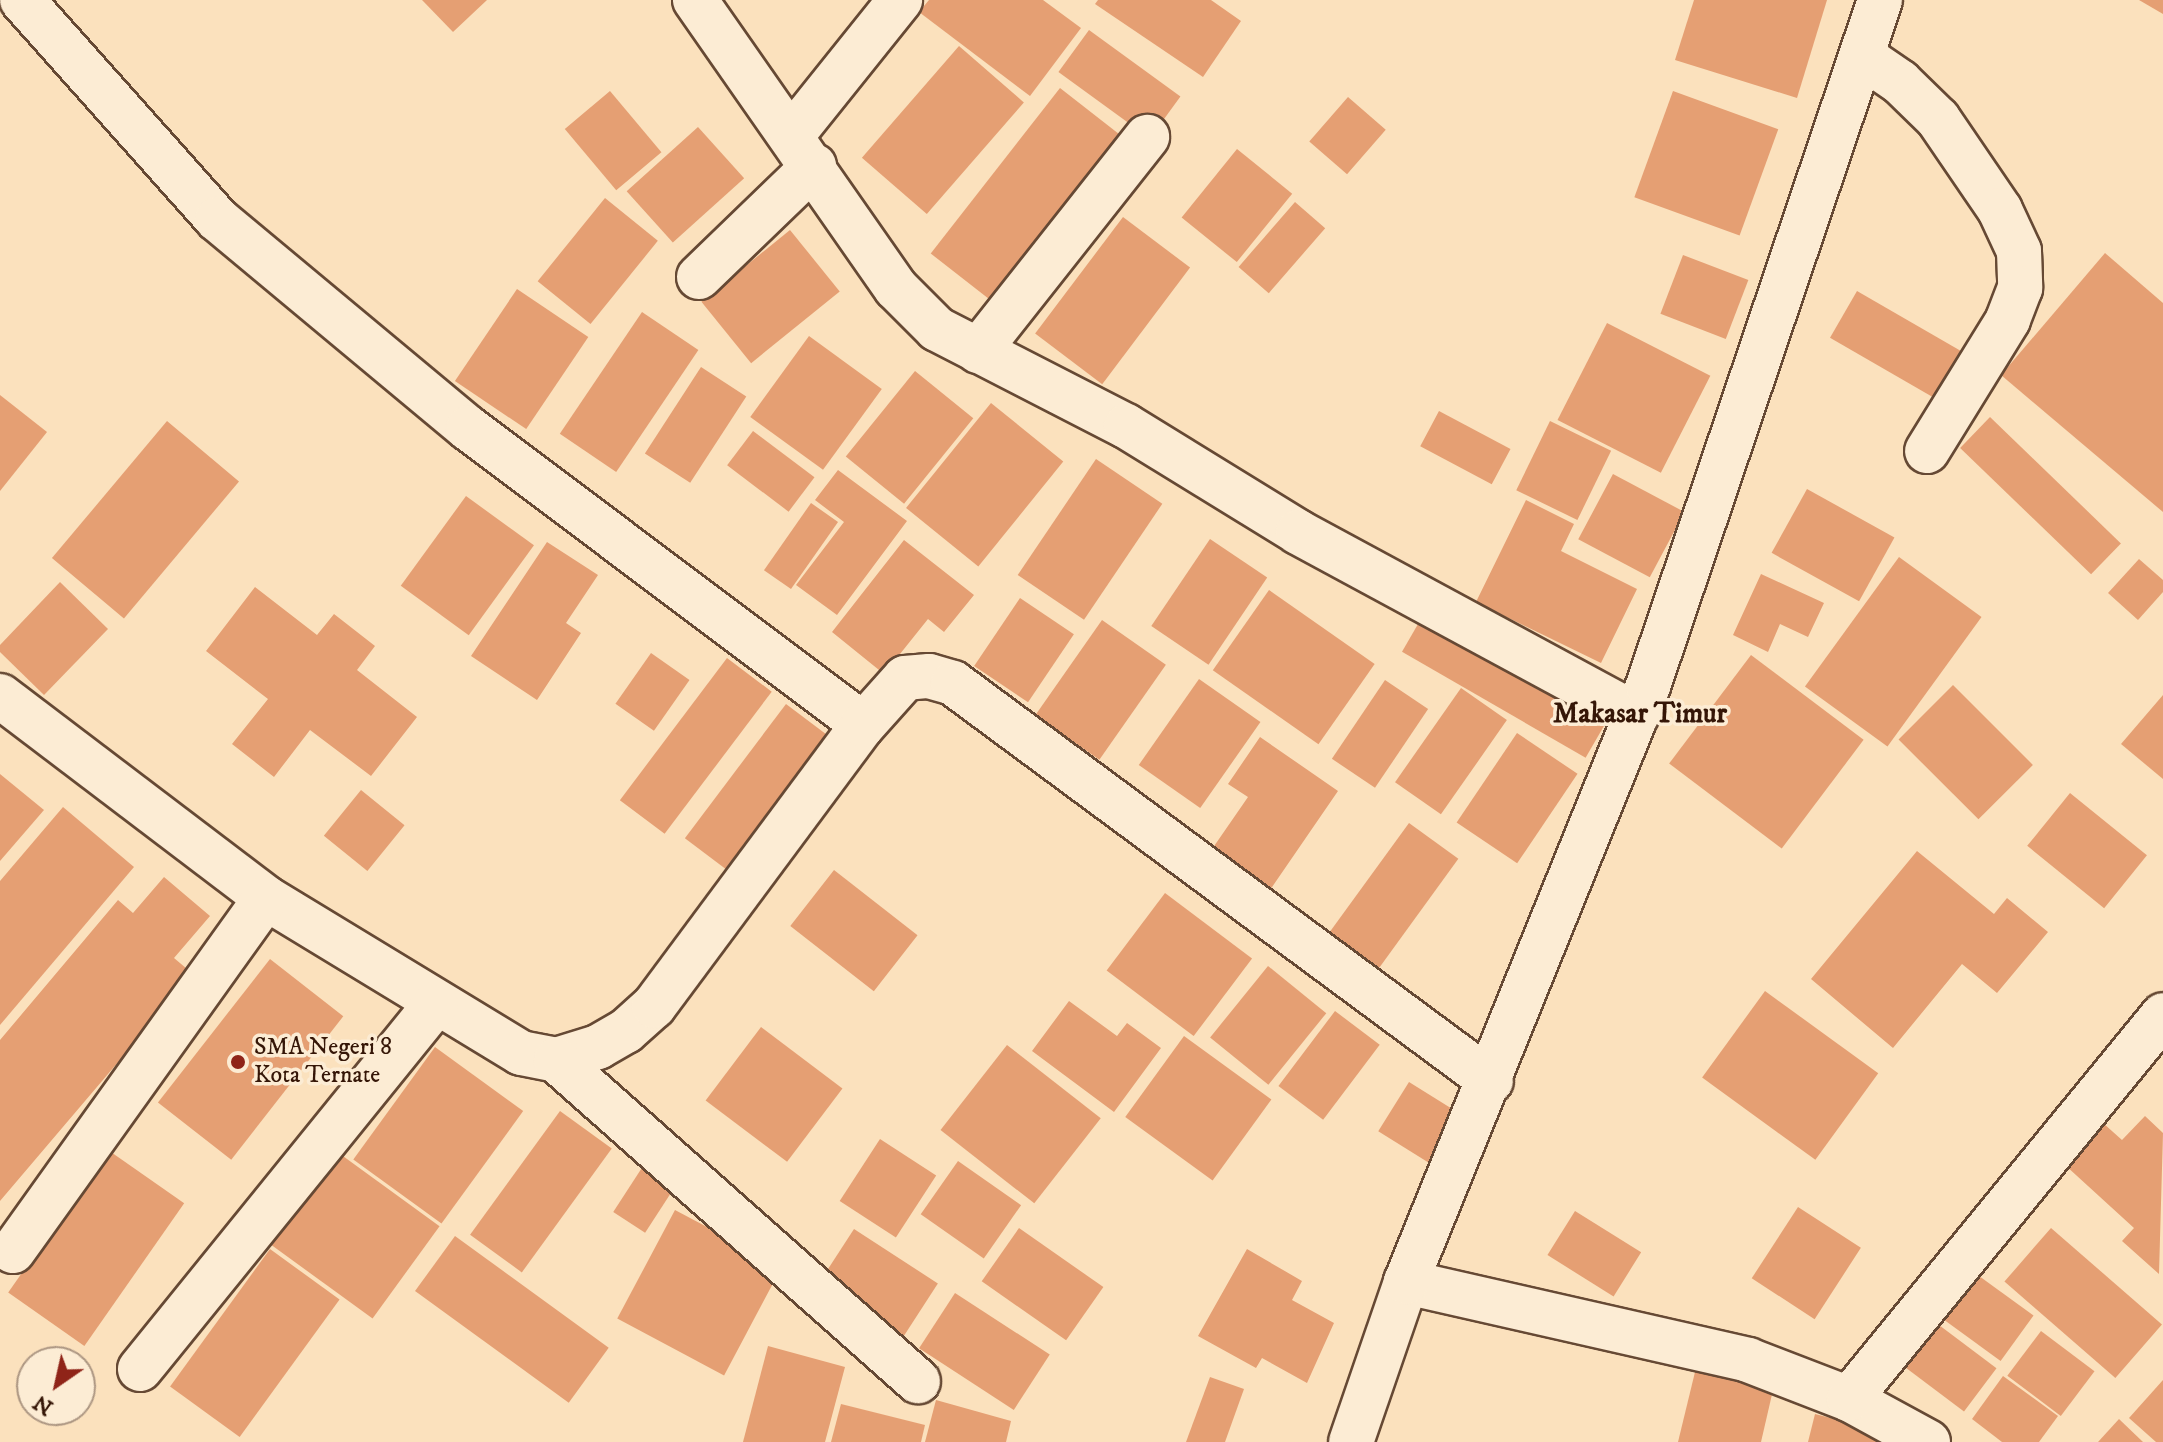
<!DOCTYPE html>
<html>
<head>
<meta charset="utf-8">
<style>
	body { margin:0 }
	#map { position:relative; width:2163px; height:1442px; overflow:hidden; background:#fbe1bd; font-family:"IM FELL DW Pica",serif }
	div>[style] { position:absolute }
	.building>* { inset:0; background:#e59f73; transform-origin:0 0 }
	.roads { filter:drop-shadow(2px 0 #664934) drop-shadow(-2px 0 #664934) drop-shadow(0 2px #664934) drop-shadow(0 -2px #664934) }
	.minor>* { height:44px; margin:-22px; padding:0 22px; transform-origin:22px; border-radius:22px; background:#fcecd4 }
	.tertiary>* { height:44px; margin:-22px; padding:0 22px; transform-origin:22px; border-radius:22px; background:#fcecd4 }
	.dots>* { width:22px; height:22px; translate:-50% -50%; box-sizing:border-box; border:4px solid #fcecd4; border-radius:50% }
	span { translate:-50% -50%; white-space:nowrap; text-align:center; line-height:1.15; -webkit-text-stroke:7px #fcecd4; paint-order:stroke }
	.poi-label { font-size:24px; color:#351607 }
	.left { translate:0 -50%; text-align:left }
	.quarter-label { font-size:28px; color:#351607; font-weight:700 }
	.north { position:absolute; left:16px; top:1346px; width:80px; height:80px; box-sizing:border-box; background:#fcecd4; border:2px solid #ac9682; border-radius:50%; rotate:214deg; font-size:22px; font-weight:700; line-height:32px; text-align:center; color:#351607 }
	.north::after { content:''; display:block; margin:auto; width:28px; height:36px; background:#8f2418; clip-path:polygon(50% 0,100% 100%,50% 72%,0 100%) }
</style>
</head>
<body>
<div id="map">
	<div class="building">
		<div style="clip-path:polygon(422px 0,487px 0,453px 32px)"></div>
		<div style="clip-path:polygon(929px 0,1043px 0,1081px 28px,1030px 96px,919px 12px)"></div>
		<div style="clip-path:polygon(1098px 0,1211px 0,1241px 21px,1203px 77px,1095px 4px)"></div>
		<div style="clip-path:polygon(1694px 0,1827px 0,1797px 98px,1675px 60px)"></div>
		<div style="clip-path:polygon(2139px 0,2163px 0,2163px 14px)"></div>
		<div style="left:1089px;top:30px;width:113px;height:52px;rotate:36deg"></div>
		<div style="left:959px;top:46px;width:86px;height:148px;rotate:41deg"></div>
		<div style="left:1060px;top:88px;width:87px;height:210px;rotate:38deg"></div>
		<div style="left:610px;top:91px;width:80px;height:59px;rotate:50deg"></div>
		<div style="left:1673px;top:91px;width:112px;height:113px;rotate:20deg"></div>
		<div style="left:1348px;top:97px;width:50px;height:59px;rotate:41deg"></div>
		<div style="left:698px;top:127px;width:69px;height:96px;rotate:48deg"></div>
		<div style="left:1237px;top:149px;width:71px;height:88px;rotate:39deg"></div>
		<div style="left:605px;top:198px;width:68px;height:107px;rotate:39deg"></div>
		<div style="left:1295px;top:202px;width:40px;height:86px;rotate:41deg"></div>
		<div style="left:1123px;top:217px;width:84px;height:146px;rotate:37deg"></div>
		<div style="left:790px;top:230px;width:79px;height:114px;rotate:51deg"></div>
		<div style="clip-path:polygon(2105px 253px,2163px 303px,2163px 512px,2001px 375px)"></div>
		<div style="left:1683px;top:255px;width:70px;height:63px;rotate:21deg"></div>
		<div style="left:517px;top:289px;width:86px;height:111px;rotate:34deg"></div>
		<div style="left:1857px;top:291px;width:120px;height:54px;rotate:30deg"></div>
		<div style="left:642px;top:312px;width:68px;height:147px;rotate:34deg"></div>
		<div style="left:1607px;top:323px;width:116px;height:109px;rotate:27deg"></div>
		<div style="left:809px;top:336px;width:90px;height:100px;rotate:36deg"></div>
		<div style="left:701px;top:367px;width:54px;height:103px;rotate:33deg"></div>
		<div style="left:915px;top:371px;width:75px;height:110px;rotate:39deg"></div>
		<div style="clip-path:polygon(0 395px,47px 432px,0 491px)"></div>
		<div style="left:991px;top:403px;width:93px;height:135px;rotate:39deg"></div>
		<div style="left:1439px;top:411px;width:81px;height:40px;rotate:28deg"></div>
		<div style="left:1990px;top:417px;width:182px;height:43px;rotate:44deg"></div>
		<div style="left:167px;top:421px;width:94px;height:179px;rotate:40deg"></div>
		<div style="left:1550px;top:421px;width:68px;height:77px;rotate:26deg"></div>
		<div style="left:753px;top:431px;width:77px;height:43px;rotate:37deg"></div>
		<div style="left:1096px;top:459px;width:80px;height:140px;rotate:34deg"></div>
		<div style="clip-path:polygon(838px 470px,907px 521px,837px 615px,796px 585px,844px 522px,815px 500px)"></div>
		<div style="left:1613px;top:474px;width:81px;height:74px;rotate:28deg"></div>
		<div style="left:1807px;top:489px;width:100px;height:73px;rotate:29deg"></div>
		<div style="left:466px;top:496px;width:84px;height:111px;rotate:36deg"></div>
		<div style="clip-path:polygon(1526px 500px,1574px 524px,1561px 551px,1637px 589px,1601px 663px,1476px 602px)"></div>
		<div style="left:811px;top:503px;width:33px;height:82px;rotate:35deg"></div>
		<div style="left:1210px;top:539px;width:69px;height:105px;rotate:34deg"></div>
		<div style="clip-path:polygon(904px 540px,974px 595px,944px 632px,928px 619px,884px 674px,832px 632px)"></div>
		<div style="clip-path:polygon(547px 542px,598px 575px,566px 623px,581px 633px,537px 700px,471px 656px)"></div>
		<div style="left:1899px;top:557px;width:102px;height:160px;rotate:36deg"></div>
		<div style="clip-path:polygon(2139px 559px,2163px 580px,2163px 592px,2138px 620px,2108px 593px)"></div>
		<div style="clip-path:polygon(1761px 574px,1824px 603px,1808px 637px,1780px 624px,1768px 652px,1733px 635px)"></div>
		<div style="clip-path:polygon(60px 582px,108px 629px,44px 695px,0 652px,0 645px)"></div>
		<div style="clip-path:polygon(255px 587px,317px 635px,334px 614px,375px 646px,357px 670px,417px 717px,371px 776px,310px 730px,274px 777px,232px 744px,268px 699px,206px 651px)"></div>
		<div style="left:1269px;top:590px;width:129px;height:98px;rotate:35deg"></div>
		<div style="left:1020px;top:598px;width:65px;height:82px;rotate:34deg"></div>
		<div style="left:1429px;top:605px;width:212px;height:54px;rotate:30deg"></div>
		<div style="left:1102px;top:620px;width:78px;height:116px;rotate:35deg"></div>
		<div style="left:651px;top:653px;width:47px;height:62px;rotate:35deg"></div>
		<div style="left:1751px;top:655px;width:141px;height:136px;rotate:37deg"></div>
		<div style="left:727px;top:658px;width:56px;height:178px;rotate:37deg"></div>
		<div style="left:1199px;top:679px;width:75px;height:105px;rotate:35deg"></div>
		<div style="left:1385px;top:680px;width:52px;height:95px;rotate:34deg"></div>
		<div style="left:1953px;top:685px;width:113px;height:77px;rotate:45deg"></div>
		<div style="left:1461px;top:688px;width:56px;height:115px;rotate:35deg"></div>
		<div style="clip-path:polygon(2163px 695px,2163px 779px,2121px 744px)"></div>
		<div style="left:786px;top:704px;width:59px;height:168px;rotate:37deg"></div>
		<div style="left:1517px;top:733px;width:73px;height:108px;rotate:34deg"></div>
		<div style="clip-path:polygon(1260px 737px,1338px 791px,1268px 893px,1210px 852px,1248px 797px,1228px 784px)"></div>
		<div style="clip-path:polygon(0 774px,44px 810px,0 861px)"></div>
		<div style="left:361px;top:790px;width:56px;height:59px;rotate:39deg"></div>
		<div style="left:2070px;top:793px;width:99px;height:68px;rotate:39deg"></div>
		<div style="clip-path:polygon(63px 807px,134px 867px,0 1025px,0 881px)"></div>
		<div style="left:1409px;top:823px;width:61px;height:146px;rotate:36deg"></div>
		<div style="clip-path:polygon(1917px 851px,1994px 914px,2007px 898px,2048px 932px,1997px 993px,1962px 964px,1893px 1048px,1811px 979px)"></div>
		<div style="left:834px;top:870px;width:106px;height:71px;rotate:38deg"></div>
		<div style="clip-path:polygon(164px 877px,210px 916px,174px 958px,193px 974px,0 1201px,0 1040px,118px 900px,133px 913px)"></div>
		<div style="left:1165px;top:893px;width:109px;height:97px;rotate:37deg"></div>
		<div style="left:270px;top:959px;width:93px;height:182px;rotate:38deg"></div>
		<div style="left:1268px;top:966px;width:75px;height:92px;rotate:39deg"></div>
		<div style="left:1765px;top:991px;width:140px;height:107px;rotate:36deg"></div>
		<div style="clip-path:polygon(1069px 1001px,1117px 1036px,1127px 1023px,1161px 1048px,1114px 1112px,1032px 1051px)"></div>
		<div style="left:1335px;top:1011px;width:56px;height:94px;rotate:37deg"></div>
		<div style="left:761px;top:1027px;width:102px;height:92px;rotate:37deg"></div>
		<div style="left:1184px;top:1036px;width:108px;height:100px;rotate:36deg"></div>
		<div style="left:1007px;top:1045px;width:119px;height:108px;rotate:38deg"></div>
		<div style="left:435px;top:1047px;width:109px;height:139px;rotate:36deg"></div>
		<div style="left:1409px;top:1082px;width:70px;height:58px;rotate:32deg"></div>
		<div style="left:560px;top:1111px;width:64px;height:153px;rotate:36deg"></div>
		<div style="clip-path:polygon(2145px 1116px,2163px 1133px,2159px 1274px,2122px 1241px,2134px 1228px,2065px 1165px,2103px 1123px,2122px 1140px)"></div>
		<div style="left:880px;top:1139px;width:67px;height:74px;rotate:33deg"></div>
		<div style="left:108px;top:1150px;width:93px;height:174px;rotate:35deg"></div>
		<div style="left:336px;top:1151px;width:128px;height:114px;rotate:36deg"></div>
		<div style="left:647px;top:1160px;width:38px;height:62px;rotate:33deg"></div>
		<div style="left:958px;top:1161px;width:77px;height:65px;rotate:35deg"></div>
		<div style="left:1798px;top:1207px;width:75px;height:85px;rotate:33deg"></div>
		<div style="left:675px;top:1210px;width:121px;height:123px;rotate:28deg"></div>
		<div style="left:1575px;top:1211px;width:78px;height:52px;rotate:32deg"></div>
		<div style="left:1019px;top:1228px;width:103px;height:65px;rotate:35deg"></div>
		<div style="left:2051px;top:1228px;width:147px;height:71px;rotate:41deg"></div>
		<div style="left:854px;top:1229px;width:100px;height:64px;rotate:33deg"></div>
		<div style="left:455px;top:1236px;width:190px;height:68px;rotate:36deg"></div>
		<div style="left:270px;top:1249px;width:86px;height:170px;rotate:36deg"></div>
		<div style="clip-path:polygon(1247px 1249px,1302px 1281px,1292px 1300px,1334px 1323px,1307px 1383px,1262px 1358px,1256px 1368px,1198px 1336px)"></div>
		<div style="left:1968px;top:1268px;width:81px;height:56px;rotate:36deg"></div>
		<div style="left:955px;top:1293px;width:113px;height:66px;rotate:33deg"></div>
		<div style="left:1931px;top:1319px;width:82px;height:54px;rotate:37deg"></div>
		<div style="left:2041px;top:1331px;width:67px;height:56px;rotate:37deg"></div>
		<div style="clip-path:polygon(768px 1346px,845px 1367px,825px 1442px,743px 1442px)"></div>
		<div style="clip-path:polygon(1695px 1372px,1773px 1390px,1761px 1442px,1678px 1442px)"></div>
		<div style="clip-path:polygon(2003px 1376px,2058px 1416px,2039px 1442px,2002px 1442px,1972px 1419px)"></div>
		<div style="clip-path:polygon(1210px 1377px,1244px 1389px,1225px 1442px,1186px 1442px)"></div>
		<div style="clip-path:polygon(2163px 1380px,2163px 1442px,2156px 1442px,2129px 1418px)"></div>
		<div style="clip-path:polygon(936px 1400px,1011px 1421px,1006px 1442px,925px 1442px)"></div>
		<div style="clip-path:polygon(841px 1404px,925px 1425px,921px 1442px,831px 1442px)"></div>
		<div style="clip-path:polygon(1815px 1414px,1905px 1437px,1904px 1442px,1808px 1442px)"></div>
		<div style="clip-path:polygon(2119px 1419px,2143px 1442px,2098px 1442px)"></div>
	</div>
	<div class="roads">
		<div class="minor">
			<div style="left:22px;top:0;width:293px;rotate:48.3deg"></div>
			<div style="left:217px;top:219px;width:327px;rotate:39.8deg"></div>
			<div style="left:468px;top:428px;width:494px;rotate:36.9deg"></div>
			<div style="left:695px;top:0;width:351px;rotate:55.1deg"></div>
			<div style="left:896px;top:288px;width:58px;rotate:45deg"></div>
			<div style="left:937px;top:329px;width:212px;rotate:27.2deg"></div>
			<div style="left:1126px;top:426px;width:202px;rotate:31.6deg"></div>
			<div style="left:1298px;top:532px;width:385px;rotate:28.4deg"></div>
			<div style="left:1862px;top:56px;width:46px;rotate:34.4deg"></div>
			<div style="left:1900px;top:82px;width:53px;rotate:44.2deg"></div>
			<div style="left:1938px;top:119px;width:110px;rotate:55.7deg"></div>
			<div style="left:2000px;top:210px;width:45px;rotate:65.1deg"></div>
			<div style="left:2019px;top:251px;width:37px;rotate:88deg"></div>
			<div style="left:2020px;top:288px;width:34px;rotate:111deg"></div>
			<div style="left:2008px;top:320px;width:154px;rotate:121.7deg"></div>
			<div style="left:792px;top:135px;width:173px;rotate:-51.3deg"></div>
			<div style="left:699px;top:277px;width:160px;rotate:-44deg"></div>
			<div style="left:978px;top:351px;width:273px;rotate:-51.7deg"></div>
			<div style="left:0;top:696px;width:334px;rotate:37.2deg"></div>
			<div style="left:266px;top:898px;width:298px;rotate:31.3deg"></div>
			<div style="left:521px;top:1053px;width:36px;rotate:11deg"></div>
			<div style="left:556px;top:1060px;width:44px;rotate:-17.2deg"></div>
			<div style="left:598px;top:1047px;width:32px;rotate:-30deg"></div>
			<div style="left:626px;top:1031px;width:38px;rotate:-42deg"></div>
			<div style="left:654px;top:1006px;width:350px;rotate:-53.4deg"></div>
			<div style="left:863px;top:725px;width:63px;rotate:-48.2deg"></div>
			<div style="left:905px;top:678px;width:24px;rotate:-5deg"></div>
			<div style="left:929px;top:676px;width:25px;rotate:16deg"></div>
			<div style="left:953px;top:683px;width:669px;rotate:36.49deg"></div>
			<div style="left:556px;top:1060px;width:484px;rotate:41.6deg"></div>
			<div style="left:13px;top:1251px;width:434px;rotate:-54.4deg"></div>
			<div style="left:1406px;top:1282px;width:351px;rotate:12.8deg"></div>
			<div style="left:1748px;top:1360px;width:108px;rotate:21.1deg"></div>
			<div style="left:1849px;top:1399px;width:90px;rotate:28.6deg"></div>
			<div style="left:140px;top:1369px;width:470px;rotate:-51deg"></div>
			<div style="left:1849px;top:1399px;width:496px;rotate:-50.7deg"></div>
		</div>
		<div class="tertiary">
			<div style="left:1351px;top:1442px;width:169px;rotate:-71deg"></div>
			<div style="left:1406px;top:1282px;width:643px;rotate:-67.9deg"></div>
			<div style="left:1648px;top:686px;width:724px;rotate:-71.31deg"></div>
		</div>
	</div>
	<div class="dots">
		<div style="left:238px;top:1062px;background:#8f2418"></div>
	</div>
	<div class="poi-label">
		<span class="left" style="left:254px;top:1062px">SMA Negeri 8<br>Kota Ternate</span>
	</div>
	<div class="quarter-label">
		<span style="left:1640px;top:714px">Makasar Timur</span>
	</div>
	<div class="north">N</div>
</div>
</body>
</html>
